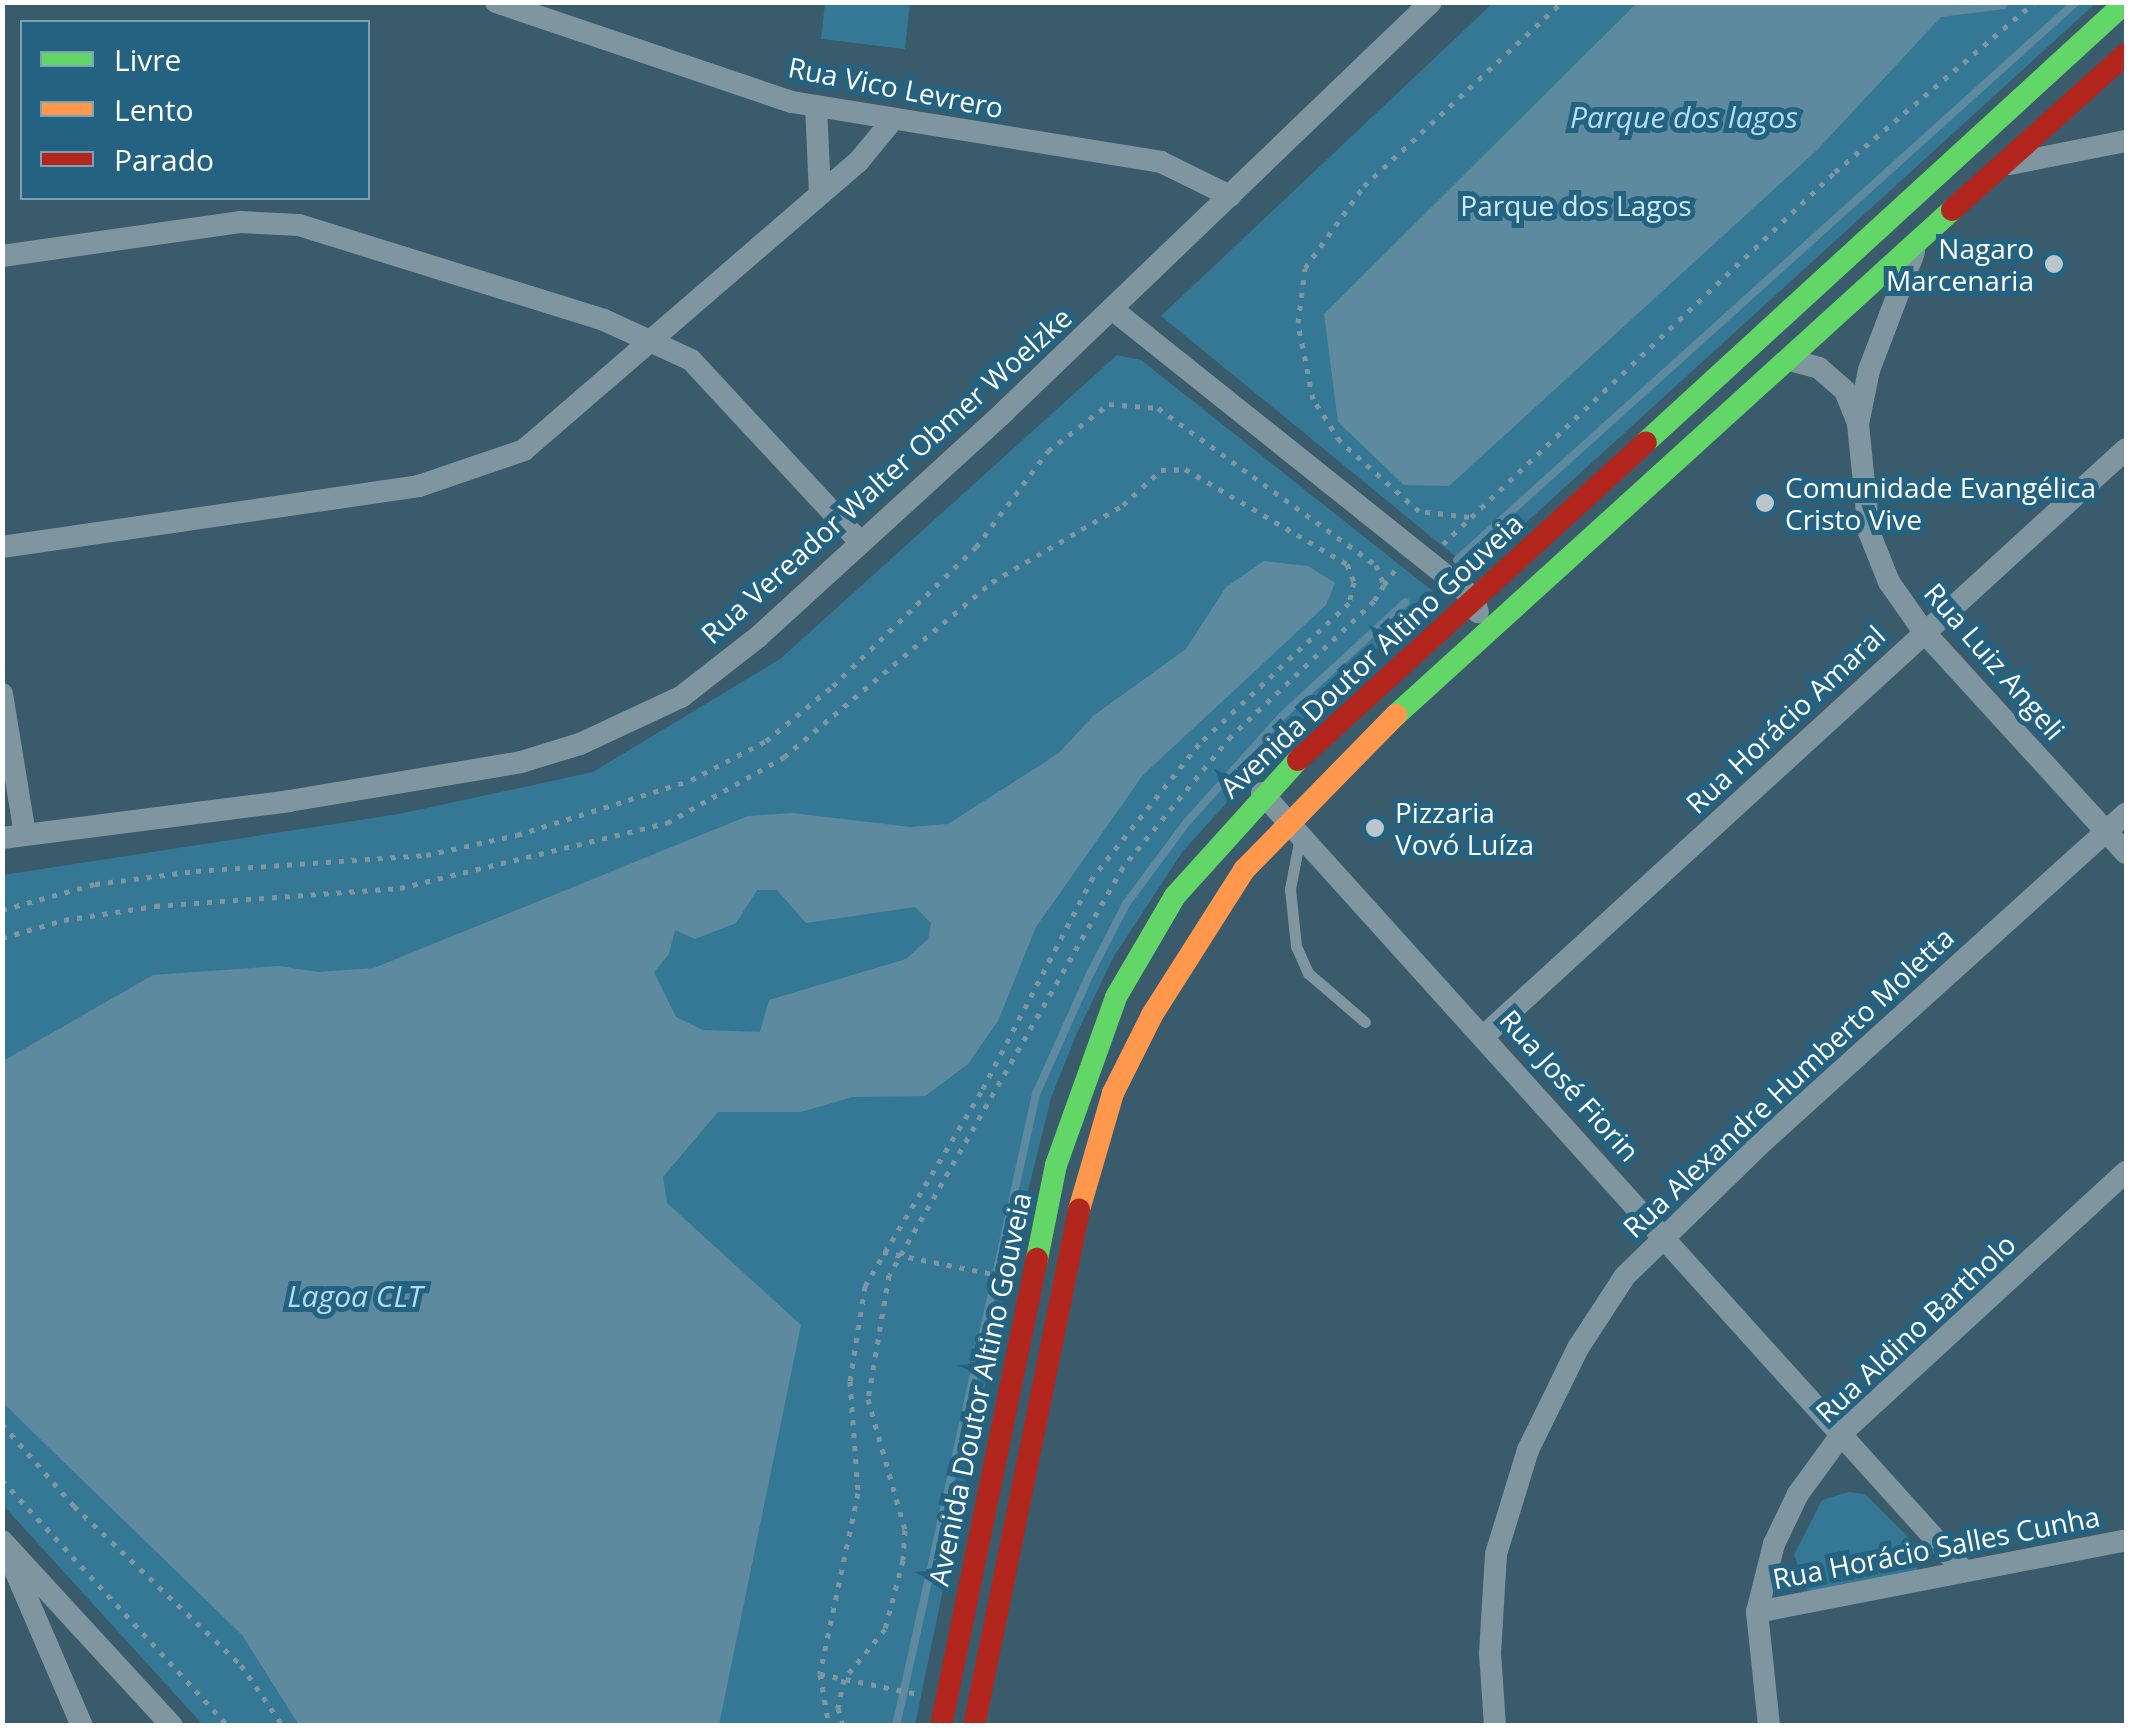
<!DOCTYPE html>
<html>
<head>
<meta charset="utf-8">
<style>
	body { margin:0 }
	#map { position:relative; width:2129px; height:1728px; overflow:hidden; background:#395b6b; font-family:"Open Sans",sans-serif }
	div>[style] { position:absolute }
	.green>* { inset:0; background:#347896 }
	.water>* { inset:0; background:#5e8a9f }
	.stream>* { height:8px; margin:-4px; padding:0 4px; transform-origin:4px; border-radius:4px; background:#5e8a9f }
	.path>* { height:5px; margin-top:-2.5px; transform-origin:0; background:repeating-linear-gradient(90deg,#7f96a1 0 5px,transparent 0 13px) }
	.lane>* { height:11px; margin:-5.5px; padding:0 5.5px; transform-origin:5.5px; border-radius:5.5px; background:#7f96a1 }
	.street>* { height:22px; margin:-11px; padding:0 11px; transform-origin:11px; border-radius:11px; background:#7f96a1 }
	.fast>* { height:22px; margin:-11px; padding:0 11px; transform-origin:11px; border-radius:11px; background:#63d668 }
	.slow>* { height:22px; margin:-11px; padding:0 11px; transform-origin:11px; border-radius:11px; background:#ff974d }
	.jam>* { height:22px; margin:-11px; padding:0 11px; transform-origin:11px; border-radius:11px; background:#b3261e }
	.dots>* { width:28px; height:28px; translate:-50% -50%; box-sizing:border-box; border:5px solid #236381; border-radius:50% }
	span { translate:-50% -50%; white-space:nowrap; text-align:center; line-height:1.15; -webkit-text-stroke:10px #236381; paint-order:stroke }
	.street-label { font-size:28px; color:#fff }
	.park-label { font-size:28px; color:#cde9f6 }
	.poi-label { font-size:28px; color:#fff }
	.right { translate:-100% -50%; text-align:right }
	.left { translate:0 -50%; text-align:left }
	.water-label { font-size:30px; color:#b5ddef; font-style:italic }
	.frame { position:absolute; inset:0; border:5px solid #fff; pointer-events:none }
	.legend { position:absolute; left:20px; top:20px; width:350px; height:180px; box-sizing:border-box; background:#236381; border:2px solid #7ba1b3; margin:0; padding:12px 18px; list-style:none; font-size:30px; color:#fff }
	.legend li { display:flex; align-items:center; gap:20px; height:50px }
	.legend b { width:50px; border:2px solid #7ba1b3 }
</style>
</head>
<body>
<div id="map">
	<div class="green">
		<div style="clip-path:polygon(825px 3px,910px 3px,905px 49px,821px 39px)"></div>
		<div style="clip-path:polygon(1493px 3px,2096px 3px,1473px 571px,1161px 316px)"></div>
		<div style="clip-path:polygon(1117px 355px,1141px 360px,1435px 593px,1298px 724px,1183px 851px,1114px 956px,1077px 1033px,1051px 1098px,1011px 1260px,915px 1725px,203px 1725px,3px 1505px,3px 875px,399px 814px,593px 772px,780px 659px)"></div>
		<div style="clip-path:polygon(1848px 1492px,1865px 1494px,1907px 1536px,1921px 1555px,1915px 1576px,1807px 1591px,1794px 1555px,1822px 1500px)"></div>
	</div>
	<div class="water">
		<div style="clip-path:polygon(1638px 2px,2009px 3px,2005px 9px,1941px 17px,1817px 150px,1449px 486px,1404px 485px,1338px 422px,1324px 314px)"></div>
		<div style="clip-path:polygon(evenodd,1264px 561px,1308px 566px,1335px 583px,1326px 605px,1143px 775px,1036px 927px,998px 1021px,968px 1064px,925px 1096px,853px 1097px,801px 1112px,718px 1112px,663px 1177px,667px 1203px,801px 1325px,719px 1725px,299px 1725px,242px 1635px,3px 1403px,3px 1061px,153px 975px,279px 966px,318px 972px,374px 968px,748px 816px,793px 813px,910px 827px,948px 824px,1059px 753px,1093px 716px,1186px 649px,1226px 587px,1264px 561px,757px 890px,777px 890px,806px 923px,915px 907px,931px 923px,928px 939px,906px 959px,769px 1000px,760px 1032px,703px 1030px,676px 1017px,654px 972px,669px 954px,675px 930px,695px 939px,736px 923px,757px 890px)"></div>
	</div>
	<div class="stream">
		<div style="left:1457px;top:560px;width:833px;rotate:-42.03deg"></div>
		<div style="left:896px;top:1726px;width:647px;rotate:-77.51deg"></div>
		<div style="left:1036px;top:1094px;width:132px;rotate:-65.8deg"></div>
		<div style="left:1090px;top:974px;width:79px;rotate:-62.8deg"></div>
		<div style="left:1126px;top:904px;width:102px;rotate:-53.4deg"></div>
		<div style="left:1187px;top:822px;width:142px;rotate:-48.1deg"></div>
		<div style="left:1282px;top:716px;width:168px;rotate:-42.6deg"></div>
	</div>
	<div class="path">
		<div style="left:1469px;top:517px;width:50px;rotate:-173.2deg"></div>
		<div style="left:1419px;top:511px;width:106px;rotate:-138.5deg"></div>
		<div style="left:1340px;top:441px;width:50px;rotate:-122.7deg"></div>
		<div style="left:1313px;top:399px;width:77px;rotate:-101.2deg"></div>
		<div style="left:1298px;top:323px;width:55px;rotate:-82.7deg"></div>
		<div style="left:1305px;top:268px;width:101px;rotate:-54.3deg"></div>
		<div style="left:1364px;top:186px;width:270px;rotate:-42.9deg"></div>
		<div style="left:1443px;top:544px;width:540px;rotate:-43.5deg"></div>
		<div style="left:1835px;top:172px;width:262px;rotate:-40.4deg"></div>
		<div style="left:1384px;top:585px;width:22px;rotate:-54deg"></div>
		<div style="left:2px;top:910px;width:97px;rotate:-15.6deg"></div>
		<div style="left:95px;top:884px;width:102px;rotate:-7.3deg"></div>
		<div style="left:196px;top:871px;width:231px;rotate:-4deg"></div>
		<div style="left:426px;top:855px;width:93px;rotate:-12.4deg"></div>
		<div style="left:517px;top:835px;width:182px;rotate:-17.5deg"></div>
		<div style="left:691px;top:780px;width:85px;rotate:-27.5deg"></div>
		<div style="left:766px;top:741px;width:87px;rotate:-39.4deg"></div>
		<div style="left:833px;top:686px;width:199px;rotate:-44.2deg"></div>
		<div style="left:976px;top:547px;width:120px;rotate:-53.1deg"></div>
		<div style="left:1048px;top:451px;width:77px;rotate:-37.6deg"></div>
		<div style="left:1109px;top:404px;width:49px;rotate:4.7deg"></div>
		<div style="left:1158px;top:408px;width:269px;rotate:35.8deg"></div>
		<div style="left:1376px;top:565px;width:22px;rotate:68deg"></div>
		<div style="left:1384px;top:585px;width:19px;rotate:122deg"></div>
		<div style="left:1374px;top:601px;width:197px;rotate:136.6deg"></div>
		<div style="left:1231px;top:736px;width:170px;rotate:129.5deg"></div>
		<div style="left:1123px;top:867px;width:470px;rotate:119.8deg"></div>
		<div style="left:889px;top:1275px;width:126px;rotate:99.6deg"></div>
		<div style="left:868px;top:1399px;width:136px;rotate:74.2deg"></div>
		<div style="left:905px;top:1530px;width:30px;rotate:94deg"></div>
		<div style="left:903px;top:1560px;width:71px;rotate:104.6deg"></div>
		<div style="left:885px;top:1629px;width:65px;rotate:129.4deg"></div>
		<div style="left:844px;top:1679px;width:30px;rotate:102deg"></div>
		<div style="left:838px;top:1708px;width:19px;rotate:74deg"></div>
		<div style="left:2px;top:938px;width:65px;rotate:-16.2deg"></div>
		<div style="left:64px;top:920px;width:92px;rotate:-8.7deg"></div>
		<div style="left:155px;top:906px;width:246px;rotate:-4.2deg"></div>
		<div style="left:400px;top:888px;width:275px;rotate:-13.7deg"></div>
		<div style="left:667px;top:823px;width:134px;rotate:-29.4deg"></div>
		<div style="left:784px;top:757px;width:272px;rotate:-40.1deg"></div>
		<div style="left:992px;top:582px;width:152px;rotate:-30.4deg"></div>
		<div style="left:1123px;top:505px;width:52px;rotate:-42.6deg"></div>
		<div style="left:1161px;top:470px;width:24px;rotate:-2deg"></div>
		<div style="left:1185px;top:469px;width:188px;rotate:30.4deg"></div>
		<div style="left:1347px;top:564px;width:19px;rotate:69deg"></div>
		<div style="left:1354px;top:582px;width:22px;rotate:103deg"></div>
		<div style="left:1349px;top:603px;width:206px;rotate:136.8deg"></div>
		<div style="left:1199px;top:744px;width:170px;rotate:128.6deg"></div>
		<div style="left:1093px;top:877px;width:242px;rotate:117.5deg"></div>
		<div style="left:981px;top:1092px;width:226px;rotate:120.9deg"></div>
		<div style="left:865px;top:1286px;width:96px;rotate:99deg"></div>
		<div style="left:850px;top:1381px;width:112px;rotate:85.9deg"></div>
		<div style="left:858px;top:1493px;width:185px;rotate:101.9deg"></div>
		<div style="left:820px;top:1674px;width:53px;rotate:80.2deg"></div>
		<div style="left:883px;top:1252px;width:122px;rotate:11.3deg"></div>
		<div style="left:2px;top:1424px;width:109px;rotate:48.7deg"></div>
		<div style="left:74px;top:1506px;width:231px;rotate:43.6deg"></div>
		<div style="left:241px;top:1665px;width:74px;rotate:55.5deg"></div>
		<div style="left:2px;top:1480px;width:334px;rotate:47.4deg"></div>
		<div style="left:820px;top:1674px;width:100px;rotate:11.5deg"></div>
	</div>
	<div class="lane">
		<div style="left:1300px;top:837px;width:53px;rotate:100.9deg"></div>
		<div style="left:1290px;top:889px;width:57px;rotate:84deg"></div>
		<div style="left:1296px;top:946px;width:30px;rotate:66deg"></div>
		<div style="left:1308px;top:973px;width:75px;rotate:40.7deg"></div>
	</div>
	<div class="street">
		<div style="left:496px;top:2px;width:312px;rotate:18.7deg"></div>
		<div style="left:792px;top:102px;width:374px;rotate:9.2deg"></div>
		<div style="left:1161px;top:162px;width:77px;rotate:26.2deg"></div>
		<div style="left:816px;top:106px;width:88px;rotate:87.4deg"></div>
		<div style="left:2010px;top:164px;width:118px;rotate:-11.2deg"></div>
		<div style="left:2px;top:256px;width:240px;rotate:-8.1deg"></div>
		<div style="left:240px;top:222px;width:59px;rotate:2.9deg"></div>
		<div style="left:299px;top:225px;width:319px;rotate:17.3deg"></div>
		<div style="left:604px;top:320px;width:96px;rotate:24.7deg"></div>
		<div style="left:691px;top:360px;width:248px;rotate:47.1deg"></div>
		<div style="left:1112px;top:309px;width:462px;rotate:38.6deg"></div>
		<div style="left:1473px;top:597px;width:16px;rotate:72deg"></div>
		<div style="left:1790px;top:360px;width:30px;rotate:15deg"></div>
		<div style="left:1819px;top:368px;width:35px;rotate:41deg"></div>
		<div style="left:1845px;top:391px;width:35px;rotate:68deg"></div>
		<div style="left:1858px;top:424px;width:109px;rotate:84.2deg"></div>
		<div style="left:1869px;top:532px;width:54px;rotate:68.2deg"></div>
		<div style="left:1889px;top:582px;width:61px;rotate:55deg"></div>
		<div style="left:1924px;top:632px;width:299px;rotate:47.6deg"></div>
		<div style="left:1858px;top:424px;width:55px;rotate:-78.5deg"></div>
		<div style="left:1869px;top:370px;width:126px;rotate:-69.1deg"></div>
		<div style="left:2px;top:547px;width:421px;rotate:-8.3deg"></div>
		<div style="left:419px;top:486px;width:111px;rotate:-18.9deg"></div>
		<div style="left:524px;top:450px;width:441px;rotate:-40.8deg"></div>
		<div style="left:858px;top:162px;width:52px;rotate:-50.5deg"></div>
		<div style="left:2px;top:694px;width:142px;rotate:80.7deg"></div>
		<div style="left:1262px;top:793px;width:1046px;rotate:47.94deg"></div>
		<div style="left:2px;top:838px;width:289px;rotate:-7.3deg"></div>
		<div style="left:289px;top:801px;width:235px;rotate:-9.5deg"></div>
		<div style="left:521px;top:762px;width:62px;rotate:-17deg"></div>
		<div style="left:580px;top:744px;width:111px;rotate:-25deg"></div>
		<div style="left:681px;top:697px;width:98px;rotate:-37.9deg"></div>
		<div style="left:758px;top:637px;width:333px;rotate:-42.4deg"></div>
		<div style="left:1004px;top:412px;width:592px;rotate:-43.84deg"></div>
		<div style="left:1485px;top:1035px;width:868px;rotate:-42.43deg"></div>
		<div style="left:2px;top:1541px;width:251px;rotate:47.4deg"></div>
		<div style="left:8px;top:1554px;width:187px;rotate:66.7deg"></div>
		<div style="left:1757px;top:1612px;width:376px;rotate:-11deg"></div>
		<div style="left:1495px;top:1726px;width:73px;rotate:-93.9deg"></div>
		<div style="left:1490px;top:1653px;width:99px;rotate:-86.5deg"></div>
		<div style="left:1496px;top:1554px;width:109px;rotate:-72.9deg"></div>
		<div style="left:1528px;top:1450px;width:114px;rotate:-63.9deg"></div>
		<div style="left:1578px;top:1348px;width:86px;rotate:-56.9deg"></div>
		<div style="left:1625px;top:1276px;width:186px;rotate:-44.3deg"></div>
		<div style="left:1758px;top:1146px;width:496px;rotate:-42.1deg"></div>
		<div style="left:1769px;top:1726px;width:115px;rotate:-96deg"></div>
		<div style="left:1757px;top:1612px;width:70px;rotate:-76deg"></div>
		<div style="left:1774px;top:1544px;width:55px;rotate:-64.4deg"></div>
		<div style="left:1798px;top:1494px;width:78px;rotate:-53.9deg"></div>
		<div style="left:1844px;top:1431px;width:383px;rotate:-42.6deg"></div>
	</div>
	<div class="fast">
		<div style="left:1646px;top:442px;width:651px;rotate:-42.51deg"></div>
		<div style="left:1396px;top:715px;width:751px;rotate:-42.25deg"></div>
		<div style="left:1037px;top:1259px;width:96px;rotate:-78.6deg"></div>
		<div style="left:1056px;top:1165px;width:178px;rotate:-70.3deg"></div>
		<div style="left:1116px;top:997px;width:117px;rotate:-59.7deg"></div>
		<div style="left:1175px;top:896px;width:183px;rotate:-47.9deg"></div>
	</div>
	<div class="slow">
		<div style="left:1079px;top:1210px;width:122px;rotate:-73.8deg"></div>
		<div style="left:1113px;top:1093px;width:87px;rotate:-63.4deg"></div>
		<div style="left:1152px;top:1015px;width:172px;rotate:-57.6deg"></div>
		<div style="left:1244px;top:870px;width:217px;rotate:-45.6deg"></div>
	</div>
	<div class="jam">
		<div style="left:1952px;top:210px;width:234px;rotate:-41.9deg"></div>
		<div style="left:1298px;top:760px;width:471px;rotate:-42.4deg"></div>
		<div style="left:941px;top:1726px;width:477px;rotate:-78.4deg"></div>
		<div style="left:974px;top:1726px;width:527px;rotate:-78.5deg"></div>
	</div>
	<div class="dots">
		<div style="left:2054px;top:264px;background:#bac6cb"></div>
		<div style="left:1765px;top:503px;background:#bac6cb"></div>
		<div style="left:1375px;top:828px;background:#bac6cb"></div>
	</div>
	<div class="street-label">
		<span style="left:896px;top:87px;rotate:11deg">Rua Vico Levrero</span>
		<span style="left:886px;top:475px;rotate:-42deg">Rua Vereador Walter Obmer Woelzke</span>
		<span style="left:1371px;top:655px;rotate:-43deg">Avenida Doutor Altino Gouveia</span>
		<span style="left:1995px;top:661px;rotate:49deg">Rua Luiz Angeli</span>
		<span style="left:1785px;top:719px;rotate:-43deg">Rua Horácio Amaral</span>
		<span style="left:1788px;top:1082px;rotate:-43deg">Rua Alexandre Humberto Moletta</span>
		<span style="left:1570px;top:1085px;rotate:48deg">Rua José Fiorin</span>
		<span style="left:1915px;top:1328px;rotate:-43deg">Rua Aldino Bartholo</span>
		<span style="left:979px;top:1389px;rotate:-78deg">Avenida Doutor Altino Gouveia</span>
		<span style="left:1936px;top:1547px;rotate:-11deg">Rua Horácio Salles Cunha</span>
	</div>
	<div class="park-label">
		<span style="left:1576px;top:205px">Parque dos Lagos</span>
	</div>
	<div class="poi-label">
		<span class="right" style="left:2034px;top:264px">Nagaro<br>Marcenaria</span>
		<span class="left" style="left:1785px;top:503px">Comunidade Evangélica<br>Cristo Vive</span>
		<span class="left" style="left:1395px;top:828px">Pizzaria<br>Vovó Luíza</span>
	</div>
	<div class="water-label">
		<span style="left:1684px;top:117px">Parque dos lagos</span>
		<span style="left:355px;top:1296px">Lagoa CLT</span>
	</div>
	<div class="frame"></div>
	<ul class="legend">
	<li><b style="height:12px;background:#63d668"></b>Livre</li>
	<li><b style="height:12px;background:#ff974d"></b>Lento</li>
	<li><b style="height:12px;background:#b3261e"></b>Parado</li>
	</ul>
</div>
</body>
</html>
